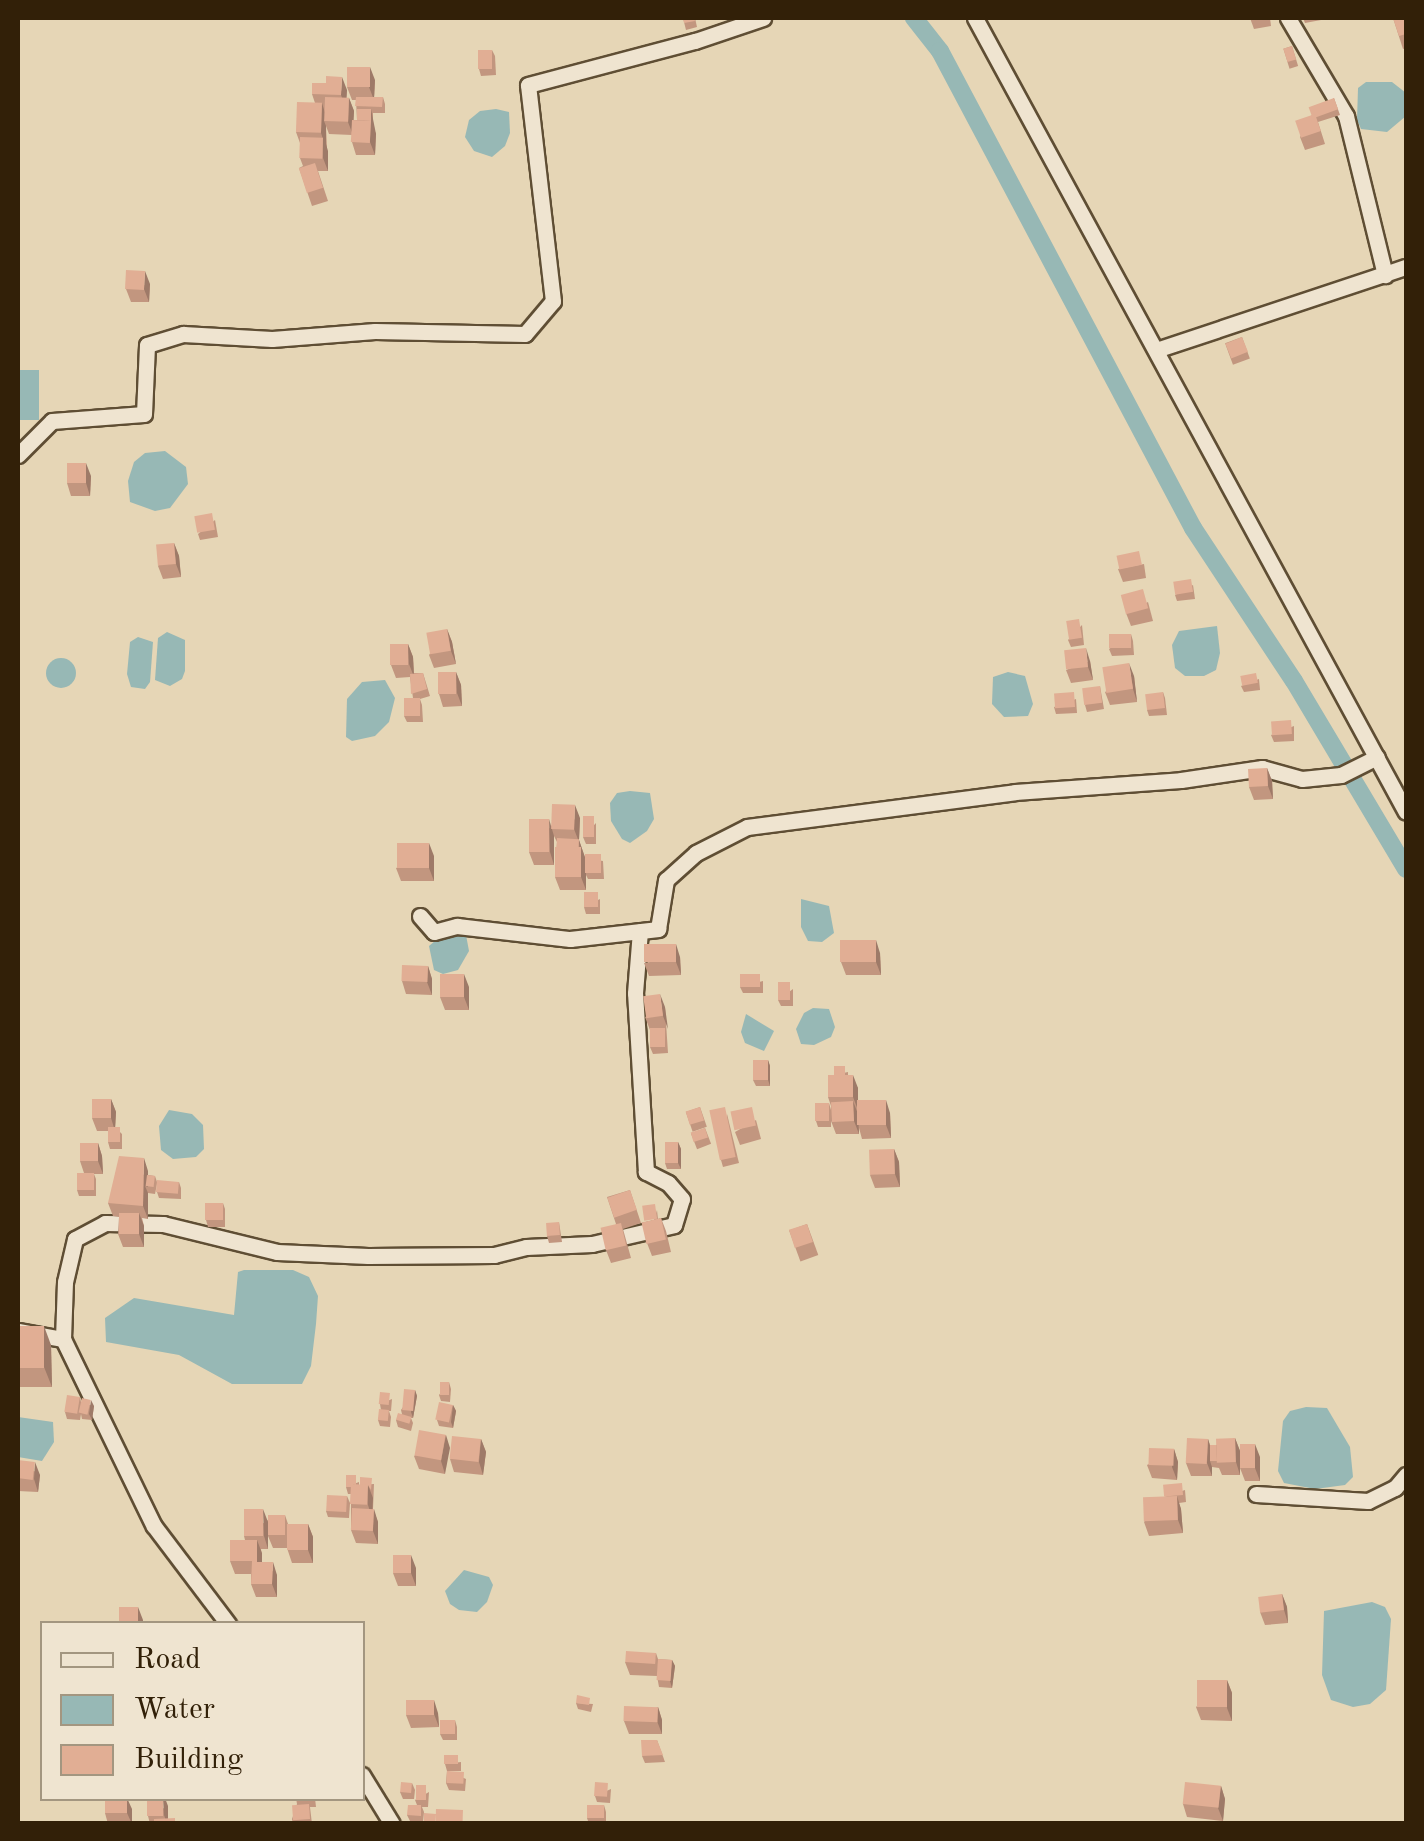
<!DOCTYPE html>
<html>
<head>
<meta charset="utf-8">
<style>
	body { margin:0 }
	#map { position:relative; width:1424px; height:1841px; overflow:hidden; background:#e6d6b6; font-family:"Old Standard TT",serif }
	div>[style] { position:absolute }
	.water>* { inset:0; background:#97b8b5; transform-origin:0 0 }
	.round { border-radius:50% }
	.canal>* { height:18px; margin:-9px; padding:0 9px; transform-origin:9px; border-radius:9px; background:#97b8b5 }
	.roads { filter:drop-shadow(2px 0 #5f4e34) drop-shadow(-2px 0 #5f4e34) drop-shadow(0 2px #5f4e34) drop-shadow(0 -2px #5f4e34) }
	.minor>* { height:15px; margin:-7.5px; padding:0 7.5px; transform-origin:7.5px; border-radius:7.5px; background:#efe4d0 }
	.wall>* { inset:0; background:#c2967f; transform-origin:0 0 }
	.shaded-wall>* { inset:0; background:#9e7a68 }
	.building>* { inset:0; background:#e1ae94; transform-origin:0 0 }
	span { translate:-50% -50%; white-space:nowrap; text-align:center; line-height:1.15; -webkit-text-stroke:8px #efe4d0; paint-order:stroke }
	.frame { position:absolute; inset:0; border:20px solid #322008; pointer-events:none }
	.legend { position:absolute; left:40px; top:1621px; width:325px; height:180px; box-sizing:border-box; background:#efe4d0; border:2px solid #a39680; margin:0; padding:12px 18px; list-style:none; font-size:30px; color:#322008 }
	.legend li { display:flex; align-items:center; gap:20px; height:50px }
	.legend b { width:50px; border:2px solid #a39680 }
</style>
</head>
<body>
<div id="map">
	<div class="water">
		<div style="clip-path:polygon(1366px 82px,1392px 82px,1406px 93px,1406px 116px,1387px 132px,1361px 129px,1357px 120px,1358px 88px)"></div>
		<div style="clip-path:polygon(496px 109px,509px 112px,510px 133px,505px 146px,492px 157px,474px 151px,465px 137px,469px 120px,480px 111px)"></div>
		<div style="left:18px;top:370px;width:21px;height:50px"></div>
		<div style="clip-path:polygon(165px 451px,186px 467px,188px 484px,170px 508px,155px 511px,130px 502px,128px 481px,134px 462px,145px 453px)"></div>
		<div style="clip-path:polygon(1217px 626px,1220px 653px,1216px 670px,1204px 676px,1185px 676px,1175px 668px,1172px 645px,1179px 631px)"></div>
		<div style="clip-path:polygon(167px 632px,185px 640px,185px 671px,182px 679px,170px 686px,155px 680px,158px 638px)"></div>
		<div style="clip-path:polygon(138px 637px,153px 642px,150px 682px,145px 689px,131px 687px,127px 674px,130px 642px)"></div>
		<div class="round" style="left:46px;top:658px;width:30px;height:30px"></div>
		<div style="clip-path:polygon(1008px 672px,1025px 676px,1033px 704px,1028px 716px,1004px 717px,992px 704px,993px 677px)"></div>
		<div style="clip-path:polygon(385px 680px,395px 698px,389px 722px,375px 736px,352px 741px,346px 737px,347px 699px,362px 682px)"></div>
		<div style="clip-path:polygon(630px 791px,650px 793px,654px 819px,647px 831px,630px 843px,622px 839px,611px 821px,610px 803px,617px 793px)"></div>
		<div style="clip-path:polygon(801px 899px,829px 906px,834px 933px,822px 942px,808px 941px,801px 927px)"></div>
		<div style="clip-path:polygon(457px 932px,466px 935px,469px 951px,458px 970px,443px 974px,434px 970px,429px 946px,442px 935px)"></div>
		<div style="clip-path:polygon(813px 1008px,829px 1009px,835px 1027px,831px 1037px,814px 1045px,801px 1044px,796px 1029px,804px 1013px)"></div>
		<div style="clip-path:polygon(746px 1014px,774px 1031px,764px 1051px,745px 1043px,741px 1032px)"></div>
		<div style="clip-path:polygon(169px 1110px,192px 1114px,203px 1125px,204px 1149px,196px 1157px,173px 1159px,161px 1150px,159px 1126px)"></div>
		<div style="clip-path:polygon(244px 1270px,293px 1270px,309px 1277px,318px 1296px,316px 1324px,311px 1366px,302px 1384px,232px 1384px,179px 1355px,106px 1342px,105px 1318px,134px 1298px,234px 1315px,238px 1272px)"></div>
		<div style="clip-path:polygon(1306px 1407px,1327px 1408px,1350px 1447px,1353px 1477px,1345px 1485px,1315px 1489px,1284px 1483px,1278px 1471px,1283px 1421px,1290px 1411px)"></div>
		<div style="clip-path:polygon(18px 1417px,53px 1422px,54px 1442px,42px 1461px,18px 1457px)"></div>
		<div style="clip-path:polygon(464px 1570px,489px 1577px,493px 1585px,487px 1602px,477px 1612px,459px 1610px,450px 1604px,445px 1591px)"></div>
		<div style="clip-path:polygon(1372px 1602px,1385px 1607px,1391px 1619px,1386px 1690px,1370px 1704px,1353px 1707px,1331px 1700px,1322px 1675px,1324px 1611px)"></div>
	</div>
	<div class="canal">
		<div style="left:914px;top:18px;width:42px;rotate:51.8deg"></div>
		<div style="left:940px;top:51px;width:540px;rotate:62.06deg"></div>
		<div style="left:1193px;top:528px;width:183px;rotate:56.6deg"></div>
		<div style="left:1294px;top:681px;width:219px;rotate:59.2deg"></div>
	</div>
	<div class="roads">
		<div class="minor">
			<div style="left:975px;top:18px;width:903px;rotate:61.51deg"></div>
			<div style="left:1288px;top:18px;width:114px;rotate:59.4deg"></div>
			<div style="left:1346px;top:116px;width:164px;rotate:76.2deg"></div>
			<div style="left:1156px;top:350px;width:263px;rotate:-18.4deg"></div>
			<div style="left:18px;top:455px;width:48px;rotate:-45deg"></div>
			<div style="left:52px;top:421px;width:92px;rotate:-4.4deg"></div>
			<div style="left:144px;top:414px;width:69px;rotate:-87.5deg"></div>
			<div style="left:147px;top:345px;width:38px;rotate:-17deg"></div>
			<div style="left:183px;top:334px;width:89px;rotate:3.2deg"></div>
			<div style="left:272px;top:339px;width:103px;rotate:-4.4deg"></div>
			<div style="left:375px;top:331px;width:150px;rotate:1.1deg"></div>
			<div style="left:525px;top:334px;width:43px;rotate:-49.7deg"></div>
			<div style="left:553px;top:301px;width:217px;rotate:-96.6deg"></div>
			<div style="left:528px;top:85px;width:173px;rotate:-14.8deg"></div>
			<div style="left:695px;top:41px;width:72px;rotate:-18.7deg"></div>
			<div style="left:420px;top:916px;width:21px;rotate:49deg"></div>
			<div style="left:434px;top:932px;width:24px;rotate:-15deg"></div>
			<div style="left:457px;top:926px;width:114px;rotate:6.6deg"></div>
			<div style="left:570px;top:939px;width:89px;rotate:-6.5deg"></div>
			<div style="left:658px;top:929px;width:50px;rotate:-80.7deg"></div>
			<div style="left:666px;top:880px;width:40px;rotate:-42deg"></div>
			<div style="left:696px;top:853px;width:57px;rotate:-27deg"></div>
			<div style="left:747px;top:827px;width:270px;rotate:-7.4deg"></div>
			<div style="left:1015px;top:792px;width:166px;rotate:-4.1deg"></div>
			<div style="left:1181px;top:780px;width:82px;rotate:-8.4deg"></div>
			<div style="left:1262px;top:768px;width:41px;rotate:15.4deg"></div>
			<div style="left:1302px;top:779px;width:39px;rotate:-6deg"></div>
			<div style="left:1341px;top:775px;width:40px;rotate:-26.6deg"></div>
			<div style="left:18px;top:1331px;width:46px;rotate:10.1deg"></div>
			<div style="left:63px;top:1339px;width:208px;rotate:64.1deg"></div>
			<div style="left:154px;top:1526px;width:123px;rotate:52.9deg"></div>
			<div style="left:63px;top:1339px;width:57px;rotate:-88deg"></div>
			<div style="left:65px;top:1282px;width:44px;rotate:-76.9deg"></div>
			<div style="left:75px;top:1239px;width:34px;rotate:-28deg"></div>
			<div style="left:105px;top:1223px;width:58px;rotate:1deg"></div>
			<div style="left:163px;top:1224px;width:117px;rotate:13.8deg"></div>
			<div style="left:277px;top:1252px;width:91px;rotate:2.5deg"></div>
			<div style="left:368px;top:1256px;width:126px;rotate:-0.5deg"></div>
			<div style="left:494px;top:1255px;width:33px;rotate:-14deg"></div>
			<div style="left:526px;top:1247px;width:66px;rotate:-2.6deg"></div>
			<div style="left:592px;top:1244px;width:84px;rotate:-13deg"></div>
			<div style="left:674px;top:1225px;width:27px;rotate:-73deg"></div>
			<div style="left:682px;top:1199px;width:21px;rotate:-131deg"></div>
			<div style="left:668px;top:1183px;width:25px;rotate:-153deg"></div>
			<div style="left:646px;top:1172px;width:179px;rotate:-93.5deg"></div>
			<div style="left:635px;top:993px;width:62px;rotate:-85.4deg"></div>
			<div style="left:1256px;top:1494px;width:112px;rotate:3.6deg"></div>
			<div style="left:1368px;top:1501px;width:30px;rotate:-26deg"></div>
			<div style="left:1395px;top:1488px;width:17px;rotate:-50deg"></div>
			<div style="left:362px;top:1775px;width:57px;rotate:58.5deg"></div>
		</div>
	</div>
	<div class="wall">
		<div style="clip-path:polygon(683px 18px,695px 18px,697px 27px,686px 30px)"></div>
		<div style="clip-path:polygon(1250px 18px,1270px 18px,1271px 26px,1254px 29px)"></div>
		<div style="clip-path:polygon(1303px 18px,1320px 18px,1321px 20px,1305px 23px)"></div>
		<div style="clip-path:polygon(1393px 18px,1406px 18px,1406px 48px,1403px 49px)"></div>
		<div style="left:1292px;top:46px;width:21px;height:9px;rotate:73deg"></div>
		<div style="clip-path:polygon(492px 50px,495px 56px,496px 75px,481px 76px,479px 69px)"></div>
		<div style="clip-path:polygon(375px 80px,374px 97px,383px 97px,385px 104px,385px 113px,373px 113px,373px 127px,376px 134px,375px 155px,356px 155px,352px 142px,352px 135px,329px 134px,326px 126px,328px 171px,318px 171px,328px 201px,312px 206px,299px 168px,303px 166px,300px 158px,300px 143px,296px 132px,315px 103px,312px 94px,347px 90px,346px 98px,349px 98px,354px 111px,353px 120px,357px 120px,356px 100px,352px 100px,347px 87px)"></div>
		<div style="clip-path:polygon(1334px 98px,1340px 115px,1318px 122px,1325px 144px,1305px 150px,1300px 137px,1311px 116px)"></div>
		<div style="clip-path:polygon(150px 284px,149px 302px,131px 302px,126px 289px)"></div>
		<div style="left:1242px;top:337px;width:23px;height:18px;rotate:70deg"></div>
		<div style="clip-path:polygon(91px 476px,90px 496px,71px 496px,67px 483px)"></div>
		<div style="clip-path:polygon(215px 520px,218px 537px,200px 540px,198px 534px)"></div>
		<div style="clip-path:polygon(174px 543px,179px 556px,181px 577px,163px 579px,158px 566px)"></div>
		<div style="clip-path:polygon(1144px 564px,1146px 578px,1123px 582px,1118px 569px)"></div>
		<div style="clip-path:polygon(1193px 585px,1195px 599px,1177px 601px,1175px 595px)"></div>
		<div style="clip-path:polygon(1148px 602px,1153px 621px,1131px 626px,1126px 613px)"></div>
		<div style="clip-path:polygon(1082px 625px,1084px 645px,1071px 647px,1068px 640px)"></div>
		<div style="clip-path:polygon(447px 629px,452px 642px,456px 664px,434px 668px,429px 655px)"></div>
		<div style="clip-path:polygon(1131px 634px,1133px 641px,1134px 655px,1112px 656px,1109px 649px)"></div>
		<div style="clip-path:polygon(408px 644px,413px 657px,414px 673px,423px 673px,430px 696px,420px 699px,422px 705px,423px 722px,407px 722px,404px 716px,413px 698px,410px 677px,396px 678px,391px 665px)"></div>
		<div style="clip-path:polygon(1090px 661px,1093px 680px,1071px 683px,1066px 670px)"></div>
		<div style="clip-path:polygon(456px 672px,461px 685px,462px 706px,443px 707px,439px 694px)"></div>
		<div style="clip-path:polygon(1134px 676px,1137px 702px,1110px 705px,1105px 692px)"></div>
		<div style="clip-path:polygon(1259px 679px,1260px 690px,1244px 692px,1241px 686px)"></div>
		<div style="clip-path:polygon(1100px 686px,1104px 709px,1087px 712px,1085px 705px)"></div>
		<div style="clip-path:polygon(1163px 692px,1165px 698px,1167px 715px,1149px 716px,1147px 710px)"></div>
		<div style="clip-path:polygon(1076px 699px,1077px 713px,1056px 714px,1054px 707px)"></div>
		<div style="clip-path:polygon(1294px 726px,1294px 741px,1274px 742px,1271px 735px)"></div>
		<div style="clip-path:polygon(1267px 768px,1272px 781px,1273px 799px,1254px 800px,1249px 787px)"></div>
		<div style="clip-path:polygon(580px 818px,579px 840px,585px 858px,603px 861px,604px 879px,588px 879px,586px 875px,586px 890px,560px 890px,555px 877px,557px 842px,554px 836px,554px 865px,534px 865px,529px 852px,552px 825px)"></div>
		<div style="clip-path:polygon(596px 823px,596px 844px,586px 844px,583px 837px)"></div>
		<div style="clip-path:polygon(434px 856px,434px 881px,401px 881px,396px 868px)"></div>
		<div style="clip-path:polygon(600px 899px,600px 914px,586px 914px,584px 907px)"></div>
		<div style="clip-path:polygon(880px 953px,881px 975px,846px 975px,841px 962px)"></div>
		<div style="clip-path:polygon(680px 957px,681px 975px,649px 976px,644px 963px)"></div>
		<div style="clip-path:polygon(428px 966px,432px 979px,432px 995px,406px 994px,402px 981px)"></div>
		<div style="clip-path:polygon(763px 981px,763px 993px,743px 993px,740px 987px)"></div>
		<div style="clip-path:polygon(469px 987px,469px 1010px,445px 1010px,440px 997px)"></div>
		<div style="clip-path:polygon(793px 989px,793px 1006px,781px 1006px,778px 1000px)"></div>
		<div style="clip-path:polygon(665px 1007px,668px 1053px,653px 1054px,650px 1047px,650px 1030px,645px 1017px)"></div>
		<div style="clip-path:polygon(768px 1060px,770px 1066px,770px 1086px,756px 1086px,753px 1080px)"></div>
		<div style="clip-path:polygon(848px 1072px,848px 1075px,858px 1088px,858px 1101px,890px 1113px,891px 1138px,862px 1139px,859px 1128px,859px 1134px,836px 1134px,831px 1121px,831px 1106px,828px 1097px,834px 1075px)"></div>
		<div style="clip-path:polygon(111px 1099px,116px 1112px,115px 1127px,122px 1134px,122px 1149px,110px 1149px,108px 1142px,108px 1131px,97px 1131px,92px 1118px)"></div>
		<div style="clip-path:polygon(829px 1103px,831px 1110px,831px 1127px,818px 1127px,816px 1121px)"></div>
		<div style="left:700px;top:1107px;width:21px;height:15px;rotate:71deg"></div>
		<div style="clip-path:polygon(727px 1114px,739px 1163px,723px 1167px,721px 1160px)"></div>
		<div style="clip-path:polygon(756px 1120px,761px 1139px,740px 1145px,735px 1132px)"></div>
		<div style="left:705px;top:1128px;width:17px;height:15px;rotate:69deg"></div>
		<div style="clip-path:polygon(678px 1142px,681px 1149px,681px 1169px,667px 1169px,665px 1163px)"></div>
		<div style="clip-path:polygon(98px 1143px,102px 1156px,103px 1174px,94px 1174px,96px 1179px,96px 1196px,79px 1196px,77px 1190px,84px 1173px,80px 1161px)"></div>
		<div style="clip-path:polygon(894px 1149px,899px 1162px,900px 1187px,875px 1188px,870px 1175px)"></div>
		<div style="clip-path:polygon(148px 1171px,148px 1175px,155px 1176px,157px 1182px,179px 1182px,181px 1188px,181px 1199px,159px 1198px,157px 1192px,157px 1184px,155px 1194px,148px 1193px,148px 1219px,142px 1218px,144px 1226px,144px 1247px,123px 1247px,118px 1234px,119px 1217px,113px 1216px,108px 1203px)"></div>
		<div style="clip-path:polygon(630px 1190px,641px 1223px,623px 1229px,631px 1258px,611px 1263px,606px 1250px,616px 1224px,607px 1197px)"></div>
		<div style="clip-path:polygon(223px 1203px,225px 1209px,225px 1227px,208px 1227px,206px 1220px)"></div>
		<div style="clip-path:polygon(657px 1210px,658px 1219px,661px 1218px,666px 1231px,671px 1252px,652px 1256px,647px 1243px)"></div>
		<div style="clip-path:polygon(559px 1222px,562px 1242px,549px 1243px,547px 1236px)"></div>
		<div style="left:807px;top:1224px;width:33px;height:19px;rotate:70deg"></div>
		<div style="clip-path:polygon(18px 1326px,51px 1345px,52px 1387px,18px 1387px)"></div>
		<div style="clip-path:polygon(449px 1382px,451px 1389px,450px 1402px,441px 1401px,439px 1395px)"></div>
		<div style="clip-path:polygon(415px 1390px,417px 1396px,413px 1418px,411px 1418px,413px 1423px,411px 1431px,398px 1427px,396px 1420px,402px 1414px,401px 1410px)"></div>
		<div style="clip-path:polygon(80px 1397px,81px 1402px,94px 1406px,92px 1420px,82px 1419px,81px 1414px,80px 1420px,67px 1419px,65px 1412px)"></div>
		<div style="clip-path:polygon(392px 1399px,391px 1411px,389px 1411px,391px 1417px,390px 1427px,380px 1426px,378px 1420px,381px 1410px,380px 1404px)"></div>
		<div style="clip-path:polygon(453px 1405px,456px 1411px,453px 1428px,439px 1426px,437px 1420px)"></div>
		<div style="clip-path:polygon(446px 1435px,445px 1474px,419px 1469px,414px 1456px)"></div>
		<div style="clip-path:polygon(1235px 1438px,1240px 1451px,1240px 1475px,1222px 1475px,1219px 1468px,1212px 1467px,1212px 1476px,1191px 1476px,1186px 1463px,1208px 1439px,1210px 1445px,1216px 1445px)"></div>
		<div style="clip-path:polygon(481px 1439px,486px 1452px,483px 1475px,454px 1472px,450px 1459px)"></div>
		<div style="clip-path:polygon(1174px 1449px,1178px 1462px,1177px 1480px,1152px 1478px,1147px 1465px)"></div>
		<div style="clip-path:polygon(1260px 1457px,1260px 1481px,1245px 1481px,1240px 1468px)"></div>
		<div style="clip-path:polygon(18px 1460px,40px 1475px,38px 1492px,18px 1491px)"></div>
		<div style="clip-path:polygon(359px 1482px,359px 1485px,374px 1484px,373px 1509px,378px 1522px,378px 1544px,356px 1543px,351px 1530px,351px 1494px,348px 1494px,346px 1487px)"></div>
		<div style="clip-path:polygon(1185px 1490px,1186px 1502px,1179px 1503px,1181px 1509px,1183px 1533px,1149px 1536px,1144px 1522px,1164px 1497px)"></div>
		<div style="clip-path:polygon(347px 1496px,350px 1503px,349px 1518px,328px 1517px,326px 1511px)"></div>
		<div style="clip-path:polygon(285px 1515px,288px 1524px,308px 1524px,313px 1537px,313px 1563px,292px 1563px,287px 1548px,273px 1548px,268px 1536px,268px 1549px,261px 1549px,262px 1562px,277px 1575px,277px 1597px,256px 1597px,251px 1584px,251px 1574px,235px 1574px,230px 1561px,245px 1540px,244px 1536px,268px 1520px)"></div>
		<div style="clip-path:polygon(416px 1568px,416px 1586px,398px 1586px,393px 1573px)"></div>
		<div style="clip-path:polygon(1282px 1594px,1287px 1607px,1288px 1623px,1265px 1625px,1260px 1612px)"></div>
		<div style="clip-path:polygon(656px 1653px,658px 1659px,672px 1660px,675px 1666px,672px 1688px,659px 1687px,657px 1676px,630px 1675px,625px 1662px)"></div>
		<div style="clip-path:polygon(1227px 1680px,1232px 1693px,1232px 1721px,1201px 1720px,1196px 1707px)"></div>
		<div style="clip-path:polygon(576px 1703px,593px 1704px,591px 1712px,578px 1709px)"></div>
		<div style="clip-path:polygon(658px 1707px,662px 1720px,662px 1734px,629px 1734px,624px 1721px)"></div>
		<div style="clip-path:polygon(438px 1713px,439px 1727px,411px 1728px,406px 1715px)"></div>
		<div style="clip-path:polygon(455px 1720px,457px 1727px,457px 1740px,443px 1740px,440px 1734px)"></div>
		<div style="clip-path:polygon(657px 1740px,665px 1762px,645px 1763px,642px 1756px)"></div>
		<div style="clip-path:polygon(461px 1762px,461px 1771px,448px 1771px,466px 1779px,465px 1791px,449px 1790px,446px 1783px,447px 1771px,445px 1764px)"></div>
		<div style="clip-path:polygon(412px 1783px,415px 1790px,414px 1799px,403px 1799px,400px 1792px)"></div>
		<div style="clip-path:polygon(1221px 1786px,1225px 1799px,1223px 1821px,1187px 1817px,1183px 1804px)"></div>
		<div style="clip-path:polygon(611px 1789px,610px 1803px,597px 1802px,595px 1796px)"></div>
		<div style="clip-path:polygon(429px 1792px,428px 1807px,422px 1807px,424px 1812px,423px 1822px,410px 1821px,407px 1815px,417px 1805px,415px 1800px)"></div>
		<div style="clip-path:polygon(296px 1798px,315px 1798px,316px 1807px,310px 1807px,312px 1824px,293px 1824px,292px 1819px,297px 1804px)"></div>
		<div style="clip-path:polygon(604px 1805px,606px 1812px,606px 1824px,589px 1824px,587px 1818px)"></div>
		<div style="clip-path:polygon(168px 1806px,168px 1819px,177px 1824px,150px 1824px,148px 1816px)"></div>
		<div style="clip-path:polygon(132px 1809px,132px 1824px,108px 1824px,105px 1813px)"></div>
	</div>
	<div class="shaded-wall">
		<div style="clip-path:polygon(370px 67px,375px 80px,374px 100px,369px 87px)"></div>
		<div style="clip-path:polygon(342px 77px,347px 90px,346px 108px,341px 95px)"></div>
		<div style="clip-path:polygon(349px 98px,354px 111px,353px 135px,348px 122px)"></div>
		<div style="clip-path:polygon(322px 103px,326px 116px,324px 121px,326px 126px,326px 144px,328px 151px,328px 171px,323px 158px,323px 139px,321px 133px)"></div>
		<div style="clip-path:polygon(371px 109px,376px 134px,375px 155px,370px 142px)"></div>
		<div style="clip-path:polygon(145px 271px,150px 284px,149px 302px,144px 289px)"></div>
		<div style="clip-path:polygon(86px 463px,91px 476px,90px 496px,86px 483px)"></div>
		<div style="clip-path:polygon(174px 543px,179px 556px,181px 577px,176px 564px)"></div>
		<div style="clip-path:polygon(447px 629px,452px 642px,456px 664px,451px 651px)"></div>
		<div style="clip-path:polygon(408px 644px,413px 657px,414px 677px,409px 664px)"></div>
		<div style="clip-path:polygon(1086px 648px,1090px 661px,1093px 680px,1088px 667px)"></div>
		<div style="clip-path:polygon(1129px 663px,1134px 676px,1137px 702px,1133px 689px)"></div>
		<div style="clip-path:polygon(456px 672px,461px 685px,462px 706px,457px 693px)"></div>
		<div style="clip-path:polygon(1267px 768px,1272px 781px,1273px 799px,1268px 786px)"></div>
		<div style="clip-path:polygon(575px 805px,580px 818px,579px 840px,586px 860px,586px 890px,581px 877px,579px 842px,574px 829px)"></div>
		<div style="clip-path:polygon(549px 819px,554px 836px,554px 865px,550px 852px)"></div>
		<div style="clip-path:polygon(429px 843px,434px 856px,434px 881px,429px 868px)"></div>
		<div style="clip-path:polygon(876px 940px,880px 953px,881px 975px,876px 962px)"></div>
		<div style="clip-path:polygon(676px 944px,680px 957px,681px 975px,676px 962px)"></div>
		<div style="clip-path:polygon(428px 966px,432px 979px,432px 995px,427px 982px)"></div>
		<div style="clip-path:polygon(464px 974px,469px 987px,469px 1010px,464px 997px)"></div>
		<div style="clip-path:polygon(660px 994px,665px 1007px,668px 1029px,663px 1016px)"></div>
		<div style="clip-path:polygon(768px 1060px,770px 1066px,770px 1086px,768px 1080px)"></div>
		<div style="clip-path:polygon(853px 1075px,858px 1088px,858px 1110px,853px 1097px)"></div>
		<div style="clip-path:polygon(111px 1099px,116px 1112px,115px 1131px,111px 1118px)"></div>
		<div style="clip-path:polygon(886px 1100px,890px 1113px,891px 1138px,886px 1125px)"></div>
		<div style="clip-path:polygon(853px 1101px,858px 1114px,859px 1134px,854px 1121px)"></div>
		<div style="clip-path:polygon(678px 1142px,681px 1149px,681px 1169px,678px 1163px)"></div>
		<div style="clip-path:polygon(98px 1143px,102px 1156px,103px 1174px,98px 1161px)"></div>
		<div style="clip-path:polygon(894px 1149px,899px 1162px,900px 1187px,895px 1174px)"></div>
		<div style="clip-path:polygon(144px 1158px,148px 1171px,148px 1187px,145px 1186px,148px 1193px,148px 1219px,143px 1206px)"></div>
		<div style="clip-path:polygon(139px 1213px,144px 1226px,144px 1247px,139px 1234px)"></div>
		<div style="clip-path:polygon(44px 1326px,51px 1345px,52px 1387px,44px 1367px)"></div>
		<div style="clip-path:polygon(415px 1390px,417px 1396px,413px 1418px,411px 1412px)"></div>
		<div style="clip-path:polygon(91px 1400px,94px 1406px,92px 1420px,89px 1414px)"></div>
		<div style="clip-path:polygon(453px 1405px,456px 1411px,453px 1428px,451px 1422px)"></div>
		<div style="clip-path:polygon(446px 1435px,450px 1448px,445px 1474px,441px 1461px)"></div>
		<div style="clip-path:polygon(1235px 1438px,1240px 1451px,1240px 1475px,1236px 1462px)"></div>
		<div style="clip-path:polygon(481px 1439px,486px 1452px,483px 1475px,479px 1462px)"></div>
		<div style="clip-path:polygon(1208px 1439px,1212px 1452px,1210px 1461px,1212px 1467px,1212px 1476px,1207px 1463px)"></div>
		<div style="clip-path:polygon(1255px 1444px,1260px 1457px,1260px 1481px,1255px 1468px)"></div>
		<div style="clip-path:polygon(1174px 1449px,1178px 1462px,1177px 1480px,1172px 1467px)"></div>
		<div style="clip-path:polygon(35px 1462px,40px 1475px,38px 1492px,34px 1479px)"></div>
		<div style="clip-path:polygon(368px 1485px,373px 1498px,372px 1518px,368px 1505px)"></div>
		<div style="clip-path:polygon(1177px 1496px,1181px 1509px,1183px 1533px,1178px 1520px)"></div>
		<div style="clip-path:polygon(263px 1509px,268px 1522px,268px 1549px,264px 1536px)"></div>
		<div style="clip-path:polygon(374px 1509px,378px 1522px,378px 1544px,373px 1531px)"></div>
		<div style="clip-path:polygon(308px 1524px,313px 1537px,313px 1563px,308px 1550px)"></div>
		<div style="clip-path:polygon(257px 1540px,262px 1553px,262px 1575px,257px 1562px)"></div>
		<div style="clip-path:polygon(411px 1555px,416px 1568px,416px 1586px,411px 1573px)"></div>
		<div style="clip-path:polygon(273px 1562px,277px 1575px,277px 1597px,272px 1584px)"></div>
		<div style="clip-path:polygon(1282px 1594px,1287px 1607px,1288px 1623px,1284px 1610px)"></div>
		<div style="clip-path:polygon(138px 1607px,143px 1620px,143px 1624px,138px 1624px)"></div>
		<div style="clip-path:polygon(672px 1660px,675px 1666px,672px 1688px,670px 1681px)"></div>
		<div style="clip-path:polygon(1227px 1680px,1232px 1693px,1232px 1721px,1227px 1708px)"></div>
		<div style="clip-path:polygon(434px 1700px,438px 1713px,439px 1727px,434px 1714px)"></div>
		<div style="clip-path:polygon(658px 1707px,662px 1720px,662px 1734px,657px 1721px)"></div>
		<div style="clip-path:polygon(1221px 1786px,1225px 1799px,1223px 1821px,1218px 1808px)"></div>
		<div style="clip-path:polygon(127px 1798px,132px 1809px,132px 1824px,127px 1813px)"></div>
		<div style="clip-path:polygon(163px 1798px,165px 1798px,168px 1806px,168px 1824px,167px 1824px,164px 1815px)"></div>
	</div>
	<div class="building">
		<div style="clip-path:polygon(683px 18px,694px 18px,695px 21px,684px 23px)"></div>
		<div style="clip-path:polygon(1393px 18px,1406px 18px,1406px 34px,1399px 36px)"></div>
		<div style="left:1292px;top:46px;width:14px;height:9px;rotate:73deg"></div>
		<div style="left:478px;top:50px;width:14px;height:19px"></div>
		<div style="left:347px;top:67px;width:23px;height:20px"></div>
		<div style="clip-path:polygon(326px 76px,342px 77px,341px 95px,312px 94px,312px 83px,326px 83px)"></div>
		<div style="left:325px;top:97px;width:24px;height:24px;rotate:2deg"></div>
		<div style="clip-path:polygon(356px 97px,383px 97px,382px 107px,355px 106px)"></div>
		<div style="left:1334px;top:98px;width:12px;height:27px;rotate:70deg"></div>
		<div style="left:297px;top:102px;width:25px;height:30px;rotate:2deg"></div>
		<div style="clip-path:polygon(357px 109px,371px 109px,371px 125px,371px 121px,357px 120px)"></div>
		<div style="left:1315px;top:114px;width:18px;height:21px;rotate:71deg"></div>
		<div style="left:352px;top:120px;width:19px;height:22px;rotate:3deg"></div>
		<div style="left:300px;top:137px;width:23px;height:21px;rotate:2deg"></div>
		<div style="left:315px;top:163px;width:26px;height:17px;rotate:72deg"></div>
		<div style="left:126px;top:270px;width:19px;height:19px;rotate:3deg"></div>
		<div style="left:1242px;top:337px;width:16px;height:18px;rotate:68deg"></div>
		<div style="left:67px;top:463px;width:19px;height:20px"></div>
		<div style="left:212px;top:513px;width:17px;height:18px;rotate:80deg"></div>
		<div style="left:174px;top:543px;width:21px;height:18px;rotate:85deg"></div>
		<div style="left:1139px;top:551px;width:14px;height:23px;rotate:78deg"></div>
		<div style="left:1191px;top:579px;width:13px;height:18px;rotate:81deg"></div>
		<div style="left:1143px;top:589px;width:20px;height:23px;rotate:75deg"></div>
		<div style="left:1079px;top:619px;width:19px;height:13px;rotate:81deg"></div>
		<div style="left:447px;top:629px;width:22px;height:21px;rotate:80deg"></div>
		<div style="left:1131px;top:634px;width:14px;height:22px;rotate:90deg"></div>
		<div style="left:390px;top:644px;width:18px;height:21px"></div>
		<div style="left:1086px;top:648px;width:19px;height:22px;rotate:84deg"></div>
		<div style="left:1129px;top:663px;width:26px;height:27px;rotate:81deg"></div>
		<div style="left:438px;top:672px;width:18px;height:22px"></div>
		<div style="clip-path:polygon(423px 673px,427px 689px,411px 694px,410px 674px)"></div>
		<div style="left:1256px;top:673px;width:10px;height:16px;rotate:79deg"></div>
		<div style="left:1100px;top:686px;width:17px;height:18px;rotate:83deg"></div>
		<div style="left:1074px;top:692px;width:15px;height:20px;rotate:86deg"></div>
		<div style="left:1163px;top:692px;width:16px;height:18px;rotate:83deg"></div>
		<div style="left:404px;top:698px;width:16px;height:18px"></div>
		<div style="left:1291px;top:720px;width:14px;height:20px;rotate:86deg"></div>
		<div style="left:1267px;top:768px;width:18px;height:19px;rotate:87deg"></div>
		<div style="left:552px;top:804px;width:23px;height:25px;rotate:2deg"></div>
		<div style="left:594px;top:816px;width:21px;height:11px;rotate:90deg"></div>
		<div style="left:529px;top:819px;width:20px;height:33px"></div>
		<div style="left:557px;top:838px;width:22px;height:9px;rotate:3deg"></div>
		<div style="left:397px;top:843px;width:32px;height:25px"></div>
		<div style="left:555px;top:847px;width:26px;height:30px"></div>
		<div style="left:601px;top:854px;width:19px;height:16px;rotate:90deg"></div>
		<div style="left:584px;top:892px;width:14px;height:15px"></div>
		<div style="left:840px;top:940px;width:36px;height:22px"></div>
		<div style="left:676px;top:944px;width:18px;height:32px;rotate:90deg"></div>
		<div style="left:402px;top:965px;width:26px;height:16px;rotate:2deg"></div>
		<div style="left:440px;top:974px;width:24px;height:23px"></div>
		<div style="left:740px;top:974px;width:20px;height:13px"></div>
		<div style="left:790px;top:982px;width:18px;height:12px;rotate:90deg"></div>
		<div style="left:660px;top:994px;width:22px;height:17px;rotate:82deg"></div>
		<div style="left:665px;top:1028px;width:19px;height:15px;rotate:90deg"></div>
		<div style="left:753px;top:1060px;width:15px;height:20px"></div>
		<div style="left:834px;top:1066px;width:11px;height:9px"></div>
		<div style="left:828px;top:1075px;width:25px;height:22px"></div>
		<div style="left:92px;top:1099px;width:19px;height:19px"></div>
		<div style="left:886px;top:1100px;width:25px;height:29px;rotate:90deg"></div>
		<div style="left:853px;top:1101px;width:20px;height:22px;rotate:87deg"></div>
		<div style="left:815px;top:1103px;width:14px;height:18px"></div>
		<div style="left:700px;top:1107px;width:14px;height:15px;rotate:73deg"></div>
		<div style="left:725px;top:1107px;width:51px;height:16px;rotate:78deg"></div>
		<div style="left:752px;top:1107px;width:19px;height:22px;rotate:78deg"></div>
		<div style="left:108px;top:1127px;width:12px;height:15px"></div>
		<div style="left:705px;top:1128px;width:10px;height:15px;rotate:73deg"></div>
		<div style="left:665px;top:1142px;width:13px;height:21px"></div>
		<div style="left:80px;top:1143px;width:18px;height:18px"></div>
		<div style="left:894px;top:1149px;width:25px;height:25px;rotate:88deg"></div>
		<div style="clip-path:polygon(119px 1156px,144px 1158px,143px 1206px,108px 1203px)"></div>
		<div style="left:77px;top:1173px;width:17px;height:17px"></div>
		<div style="left:147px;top:1175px;width:8px;height:11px;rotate:7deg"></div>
		<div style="left:157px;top:1180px;width:22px;height:12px;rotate:5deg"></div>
		<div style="left:630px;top:1190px;width:21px;height:24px;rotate:71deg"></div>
		<div style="left:205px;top:1203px;width:18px;height:17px"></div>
		<div style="left:655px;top:1204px;width:15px;height:13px;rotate:82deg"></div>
		<div style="left:119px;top:1213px;width:20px;height:21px"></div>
		<div style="left:661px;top:1218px;width:22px;height:20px;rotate:77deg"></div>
		<div style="left:559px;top:1222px;width:13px;height:13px;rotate:86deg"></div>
		<div style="left:621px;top:1223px;width:23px;height:21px;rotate:77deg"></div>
		<div style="left:807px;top:1224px;width:19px;height:19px;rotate:72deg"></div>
		<div style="left:18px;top:1326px;width:26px;height:42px"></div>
		<div style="left:440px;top:1382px;width:9px;height:13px"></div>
		<div style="left:404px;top:1389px;width:11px;height:21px;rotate:5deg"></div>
		<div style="left:380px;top:1392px;width:10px;height:12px;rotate:6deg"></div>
		<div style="left:67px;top:1395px;width:13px;height:17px;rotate:9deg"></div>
		<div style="left:82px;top:1398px;width:9px;height:15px;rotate:13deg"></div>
		<div style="left:439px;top:1402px;width:14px;height:18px;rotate:12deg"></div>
		<div style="left:379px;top:1409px;width:10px;height:11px;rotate:6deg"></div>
		<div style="left:398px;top:1413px;width:14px;height:7px;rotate:17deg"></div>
		<div style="left:419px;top:1430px;width:27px;height:26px;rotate:10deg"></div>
		<div style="left:452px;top:1436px;width:29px;height:23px;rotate:6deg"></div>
		<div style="left:1187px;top:1438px;width:21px;height:25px;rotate:3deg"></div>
		<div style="left:1235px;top:1438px;width:24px;height:19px;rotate:88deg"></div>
		<div style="left:1240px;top:1444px;width:15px;height:24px"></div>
		<div style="clip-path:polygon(1210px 1445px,1216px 1445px,1217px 1461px,1210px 1461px)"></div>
		<div style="left:1149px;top:1448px;width:25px;height:17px;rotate:2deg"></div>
		<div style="left:18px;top:1460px;width:17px;height:18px;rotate:7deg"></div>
		<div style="clip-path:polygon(346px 1475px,356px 1475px,356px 1485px,351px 1484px,351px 1487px,346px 1487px)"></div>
		<div style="clip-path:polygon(360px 1477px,372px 1478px,371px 1490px,368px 1485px,360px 1485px)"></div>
		<div style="left:1182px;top:1483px;width:12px;height:19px;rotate:85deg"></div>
		<div style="left:351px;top:1484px;width:17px;height:20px;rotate:3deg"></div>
		<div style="left:327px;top:1495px;width:20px;height:16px;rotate:3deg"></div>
		<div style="left:1177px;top:1496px;width:24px;height:34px;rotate:88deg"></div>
		<div style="left:352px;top:1508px;width:22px;height:22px;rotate:3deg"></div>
		<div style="left:244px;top:1509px;width:19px;height:27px"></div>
		<div style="left:268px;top:1515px;width:17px;height:20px"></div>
		<div style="left:287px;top:1524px;width:21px;height:26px"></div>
		<div style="clip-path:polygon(230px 1540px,257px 1540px,257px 1562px,273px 1562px,272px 1584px,251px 1584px,252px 1561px,230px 1561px)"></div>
		<div style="left:393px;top:1555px;width:18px;height:18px"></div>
		<div style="left:1282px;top:1594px;width:16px;height:24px;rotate:83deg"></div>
		<div style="left:119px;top:1607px;width:19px;height:17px"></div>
		<div style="left:626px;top:1651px;width:30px;height:11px;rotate:4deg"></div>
		<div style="left:658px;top:1659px;width:14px;height:21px;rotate:4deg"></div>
		<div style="left:1197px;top:1680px;width:30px;height:27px"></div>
		<div style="clip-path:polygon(577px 1695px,590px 1698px,589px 1705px,576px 1703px)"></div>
		<div style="left:406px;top:1700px;width:28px;height:15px"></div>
		<div style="left:624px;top:1706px;width:34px;height:15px;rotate:2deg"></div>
		<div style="left:440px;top:1720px;width:15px;height:14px"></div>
		<div style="clip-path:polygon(641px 1740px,657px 1740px,663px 1755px,642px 1756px)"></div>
		<div style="left:444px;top:1755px;width:14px;height:9px"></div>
		<div style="left:447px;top:1771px;width:17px;height:12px;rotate:3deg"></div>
		<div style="left:401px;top:1782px;width:11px;height:10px;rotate:5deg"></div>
		<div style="left:595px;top:1782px;width:13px;height:14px;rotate:4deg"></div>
		<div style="left:1185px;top:1782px;width:36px;height:22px;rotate:6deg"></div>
		<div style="left:416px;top:1785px;width:10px;height:15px"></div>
		<div style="left:105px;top:1798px;width:22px;height:15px"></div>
		<div style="left:147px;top:1798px;width:16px;height:18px"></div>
		<div style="clip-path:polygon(296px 1798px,313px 1798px,313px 1800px,296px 1801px)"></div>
		<div style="left:309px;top:1804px;width:15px;height:17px;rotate:86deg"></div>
		<div style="clip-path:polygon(408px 1805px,421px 1805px,421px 1816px,407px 1815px)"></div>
		<div style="left:587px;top:1805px;width:17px;height:13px"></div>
		<div style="left:436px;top:1809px;width:27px;height:15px;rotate:2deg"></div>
		<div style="clip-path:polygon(424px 1813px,436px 1814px,435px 1824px,424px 1824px)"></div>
		<div style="clip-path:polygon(175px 1818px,175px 1824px,154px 1824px,154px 1819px)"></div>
		<div style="clip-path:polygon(129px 1821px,129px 1824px,108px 1824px,108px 1822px)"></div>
	</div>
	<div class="frame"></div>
	<ul class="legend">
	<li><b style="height:12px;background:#efe4d0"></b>Road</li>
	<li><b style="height:28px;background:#97b8b5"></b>Water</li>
	<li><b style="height:28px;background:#e1ae94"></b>Building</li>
	</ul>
</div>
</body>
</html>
